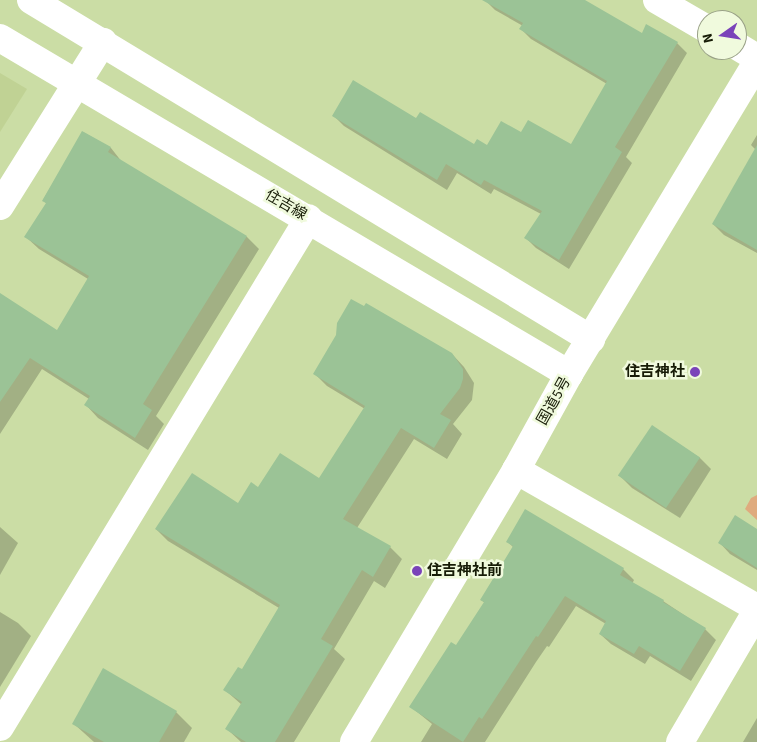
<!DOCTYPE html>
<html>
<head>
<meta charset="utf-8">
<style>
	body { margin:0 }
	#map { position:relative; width:757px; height:742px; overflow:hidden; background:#cbdda5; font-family:"Source Sans 3","Noto Sans JP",sans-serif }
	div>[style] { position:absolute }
	.built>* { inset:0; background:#c0d294 }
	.green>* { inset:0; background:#dfab7e }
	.shadow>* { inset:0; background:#0003 }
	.building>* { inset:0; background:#9bc396; transform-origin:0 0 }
	.minor>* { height:28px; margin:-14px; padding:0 14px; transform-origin:14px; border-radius:14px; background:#fff }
	.highway>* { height:28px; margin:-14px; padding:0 14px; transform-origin:14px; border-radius:14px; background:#fff }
	.dots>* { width:14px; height:14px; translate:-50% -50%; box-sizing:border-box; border:2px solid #f0fadd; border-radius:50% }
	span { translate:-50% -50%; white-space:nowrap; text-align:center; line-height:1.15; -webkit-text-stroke:5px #f0fadd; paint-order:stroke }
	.street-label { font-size:15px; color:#161b06 }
	.poi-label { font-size:15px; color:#161b06; font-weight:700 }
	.right { translate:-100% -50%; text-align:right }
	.left { translate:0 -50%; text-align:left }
	.north { position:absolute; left:697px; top:10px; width:50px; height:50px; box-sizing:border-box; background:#f0fadd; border:1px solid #99a187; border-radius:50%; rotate:257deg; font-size:14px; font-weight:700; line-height:20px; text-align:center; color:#161b06 }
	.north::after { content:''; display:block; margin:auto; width:18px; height:22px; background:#7a43b9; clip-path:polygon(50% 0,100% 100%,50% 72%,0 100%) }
</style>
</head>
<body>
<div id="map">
	<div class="built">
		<div style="clip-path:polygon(0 73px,27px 89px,0 132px)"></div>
	</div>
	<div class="green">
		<div style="clip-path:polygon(757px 495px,757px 544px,757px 520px,745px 509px,751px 498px)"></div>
	</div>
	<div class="shadow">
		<div style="clip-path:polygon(485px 0,583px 0,642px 35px,677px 43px,687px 53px,626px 157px,632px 163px,569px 269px,536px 248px,526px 238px,541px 214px,494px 189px,491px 194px,457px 173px,447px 190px,344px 126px,334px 116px,417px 120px,474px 145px,487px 147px,522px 134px,571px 146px,607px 84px,531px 39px,521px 29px,523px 26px,495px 10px)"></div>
		<div style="clip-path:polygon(83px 132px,111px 148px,122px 162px,247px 237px,259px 249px,156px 416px,164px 424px,148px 450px,98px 418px,86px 405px,89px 399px,42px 369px,0 434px,0 300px,58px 332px,88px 279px,39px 249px,26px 237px,47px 204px,43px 200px)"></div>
		<div style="clip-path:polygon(757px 135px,757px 253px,724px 235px,713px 224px,756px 150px,751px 145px)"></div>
		<div style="clip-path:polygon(452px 354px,464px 367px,474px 383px,472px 400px,453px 424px,462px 434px,447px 459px,414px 439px,357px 528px,390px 547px,402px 559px,385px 588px,374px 581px,334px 649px,345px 659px,294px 742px,241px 742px,227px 729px,242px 705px,225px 690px,242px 671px,279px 608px,168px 541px,156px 529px,239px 504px,259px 489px,320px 480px,365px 409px,327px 386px,315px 374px)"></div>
		<div style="clip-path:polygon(653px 427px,700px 458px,711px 469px,680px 518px,632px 488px,621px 477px)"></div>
		<div style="clip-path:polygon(0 527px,18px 543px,0 575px)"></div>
		<div style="clip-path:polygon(757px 531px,757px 570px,730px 554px,719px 542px)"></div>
		<div style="clip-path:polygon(508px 542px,623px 569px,634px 580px,632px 584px,663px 601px,705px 629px,716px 640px,691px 681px,650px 656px,645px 664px,611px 644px,600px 634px,606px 624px,576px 606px,549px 647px,547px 646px,536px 662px,485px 742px,421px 742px,432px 724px,411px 707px,456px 647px,485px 603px,481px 600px,514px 548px)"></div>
		<div style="clip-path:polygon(0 612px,18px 623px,31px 636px,0 687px)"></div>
		<div style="clip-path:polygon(176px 712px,192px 728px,184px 742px,94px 742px,73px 723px)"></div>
		<div style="clip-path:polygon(757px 718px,757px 742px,743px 742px)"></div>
	</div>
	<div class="building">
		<div style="clip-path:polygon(482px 0,585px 0,642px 33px,646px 24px,678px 42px,615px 147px,622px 152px,559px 260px,524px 238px,542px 211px,484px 180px,481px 185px,446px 164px,437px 180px,332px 116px,353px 80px,416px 118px,420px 112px,474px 144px,477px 139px,487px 145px,501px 121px,521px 132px,528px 120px,571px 144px,607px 81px,519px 29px,523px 23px)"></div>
		<div style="clip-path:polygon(82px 131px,111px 147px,108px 152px,247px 236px,143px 404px,152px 410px,135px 438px,84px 405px,90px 396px,30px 358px,0 402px,0 293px,57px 330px,89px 276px,24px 237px,46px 203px,42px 201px)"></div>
		<div style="clip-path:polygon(757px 145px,757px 250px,712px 224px)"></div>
		<div style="clip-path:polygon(351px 299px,364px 306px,366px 303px,452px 353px,463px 369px,463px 379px,460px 388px,440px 414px,451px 420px,434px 448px,401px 428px,343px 519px,391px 546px,373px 577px,362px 570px,321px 639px,333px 646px,275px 742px,246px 742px,225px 729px,242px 702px,223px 690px,238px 667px,242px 669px,280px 605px,155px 529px,192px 473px,238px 503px,251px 482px,258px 487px,280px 453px,319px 478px,365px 406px,313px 374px,336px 335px,337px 323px)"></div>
		<div style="left:652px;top:425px;width:58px;height:61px;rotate:34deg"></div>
		<div style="clip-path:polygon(525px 509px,624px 568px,620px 575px,664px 600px,663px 602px,706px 628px,680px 671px,639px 646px,634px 654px,599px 634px,606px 621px,565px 596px,538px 637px,536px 636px,482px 719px,479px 717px,463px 742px,409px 707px,451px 642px,456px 645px,484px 602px,480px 600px,513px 546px,506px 542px)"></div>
		<div style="clip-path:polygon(735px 515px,757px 529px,757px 568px,718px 543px)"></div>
		<div style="clip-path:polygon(103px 668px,177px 711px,159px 742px,104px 742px,72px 724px)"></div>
	</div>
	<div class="minor">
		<div style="left:31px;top:0;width:655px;rotate:31.19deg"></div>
		<div style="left:657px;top:0;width:58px;rotate:30.1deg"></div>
		<div style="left:0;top:38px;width:661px;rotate:30.56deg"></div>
		<div style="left:737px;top:46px;width:23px;rotate:31deg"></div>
		<div style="left:0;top:206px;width:194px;rotate:-57.9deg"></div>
		<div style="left:516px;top:470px;width:278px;rotate:29.8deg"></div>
		<div style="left:0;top:727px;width:595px;rotate:-58.74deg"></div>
		<div style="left:680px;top:742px;width:152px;rotate:-59.6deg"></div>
	</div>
	<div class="highway">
		<div style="left:354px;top:742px;width:317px;rotate:-59.2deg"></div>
		<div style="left:516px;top:470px;width:110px;rotate:-61.1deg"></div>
		<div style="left:569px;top:374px;width:364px;rotate:-58.9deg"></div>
	</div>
	<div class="dots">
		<div style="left:695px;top:372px;background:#7a43b9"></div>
		<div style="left:417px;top:571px;background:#7a43b9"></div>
	</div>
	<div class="street-label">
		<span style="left:286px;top:205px;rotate:30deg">住吉線</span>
		<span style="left:554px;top:401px;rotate:-61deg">国道5号</span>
	</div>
	<div class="poi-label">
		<span class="right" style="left:685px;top:372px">住吉神社</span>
		<span class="left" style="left:427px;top:571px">住吉神社前</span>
	</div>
	<div class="north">N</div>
</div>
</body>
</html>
